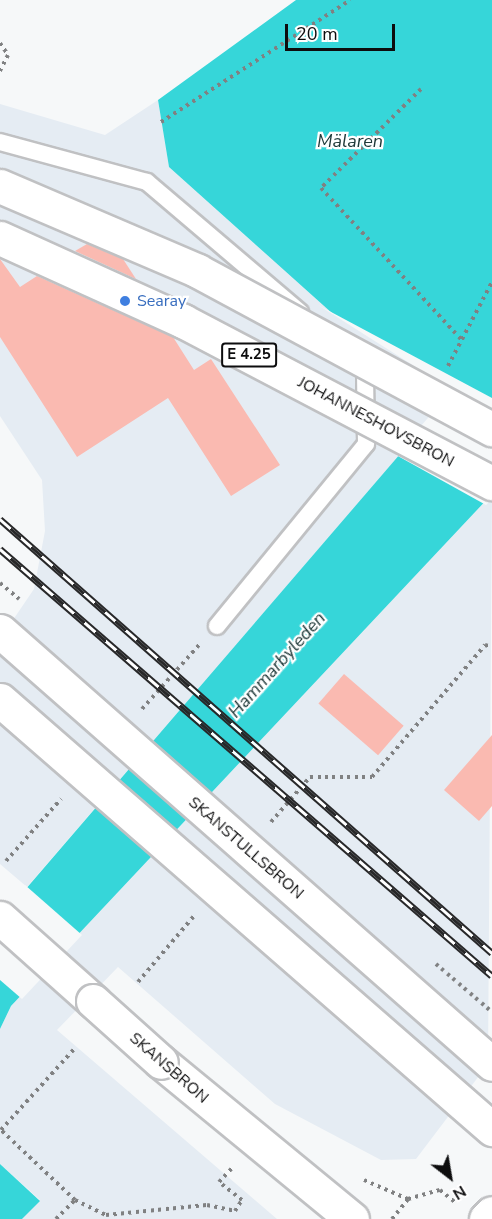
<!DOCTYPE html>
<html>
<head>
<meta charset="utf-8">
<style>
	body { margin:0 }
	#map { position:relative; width:492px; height:1219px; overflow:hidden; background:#f6f8f9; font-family:"Nunito Sans",sans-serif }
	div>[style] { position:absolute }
	.built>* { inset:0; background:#e5ecf3 }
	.water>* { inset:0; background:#36d6d9 }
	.pier>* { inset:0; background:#f6f8f9 }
	.building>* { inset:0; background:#fabab1; transform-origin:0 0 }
	.path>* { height:4px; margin-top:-2px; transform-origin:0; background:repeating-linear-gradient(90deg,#808182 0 3px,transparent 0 7.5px) }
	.roads { filter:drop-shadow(2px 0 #c0c1c3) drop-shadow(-2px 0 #c0c1c3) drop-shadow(0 2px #c0c1c3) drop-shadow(0 -2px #c0c1c3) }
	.service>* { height:16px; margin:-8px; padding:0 8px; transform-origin:8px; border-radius:8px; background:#fff }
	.minor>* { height:33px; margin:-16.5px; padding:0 16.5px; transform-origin:16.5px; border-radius:16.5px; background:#fff }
	.tertiary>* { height:33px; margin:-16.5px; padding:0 16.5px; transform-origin:16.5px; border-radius:16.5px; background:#fff }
	.rail>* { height:7px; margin-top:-3.5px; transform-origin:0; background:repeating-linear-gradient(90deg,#fff 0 14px,#282829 0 28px); box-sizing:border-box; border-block:2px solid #282829 }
	.path-bridge>* { height:4px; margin-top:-2px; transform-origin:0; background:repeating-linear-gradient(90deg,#808182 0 3px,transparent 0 7.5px) }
	.bridges { filter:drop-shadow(2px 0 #c0c1c3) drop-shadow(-2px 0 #c0c1c3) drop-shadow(0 2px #c0c1c3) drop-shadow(0 -2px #c0c1c3) }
	.tertiary-bridge>* { height:33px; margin:-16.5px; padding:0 16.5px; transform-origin:16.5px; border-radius:16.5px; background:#fff }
	.secondary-bridge>* { height:33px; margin:-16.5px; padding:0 16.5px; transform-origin:16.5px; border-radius:16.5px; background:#fff }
	.trunk-bridge>* { height:33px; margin:-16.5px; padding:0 16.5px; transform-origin:16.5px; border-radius:16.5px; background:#fff }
	.dots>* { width:16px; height:16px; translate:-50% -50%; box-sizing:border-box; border:3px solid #fff; border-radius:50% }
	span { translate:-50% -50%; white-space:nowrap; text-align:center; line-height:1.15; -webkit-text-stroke:4.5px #fff; paint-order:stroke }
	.shield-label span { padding:2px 4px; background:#fff; border:2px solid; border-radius:4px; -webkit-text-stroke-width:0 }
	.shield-label { font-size:15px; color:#0d0d0e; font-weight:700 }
	.shop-label { font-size:16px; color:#366cbe }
	.left { translate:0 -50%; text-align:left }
	.street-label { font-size:16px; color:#0d0d0e }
	.water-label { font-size:18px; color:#203a3a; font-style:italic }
	.north { position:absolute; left:420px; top:1147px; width:60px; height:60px; -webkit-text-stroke:4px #fff; paint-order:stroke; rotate:149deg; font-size:16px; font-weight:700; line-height:24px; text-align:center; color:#0d0d0e }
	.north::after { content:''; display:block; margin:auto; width:21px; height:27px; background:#0d0d0e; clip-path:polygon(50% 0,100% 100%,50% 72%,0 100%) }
	.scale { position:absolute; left:285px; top:24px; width:110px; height:27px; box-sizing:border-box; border:3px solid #0d0d0e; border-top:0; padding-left:8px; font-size:18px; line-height:21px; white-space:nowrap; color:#0d0d0e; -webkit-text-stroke:4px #fff; paint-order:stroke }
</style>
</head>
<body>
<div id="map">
	<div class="built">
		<div style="clip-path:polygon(158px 100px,169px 167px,333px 314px,457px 389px,27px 887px,0 864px,0 639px,34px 589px,45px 531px,42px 480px,0 416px,0 104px,105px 135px)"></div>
		<div style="clip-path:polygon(492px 494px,488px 1064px,416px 1159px,381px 1160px,275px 1104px,118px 967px,57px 1030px,277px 1219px,22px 1219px,40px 1200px,0 1164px,0 1029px,11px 1006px)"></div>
	</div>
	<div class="water">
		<div style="clip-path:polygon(296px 0,492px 0,492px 494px,11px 1006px,0 1029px,0 919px,456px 389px,333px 314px,169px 167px,158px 100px)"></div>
		<div style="clip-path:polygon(0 1164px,40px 1201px,22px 1219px,0 1219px)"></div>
	</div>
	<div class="pier">
		<div style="clip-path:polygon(318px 305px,492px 398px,492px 499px,486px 505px,396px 455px,452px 390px)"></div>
		<div style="clip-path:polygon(25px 885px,82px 935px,22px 999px,0 980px,0 914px)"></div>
	</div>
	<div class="building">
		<div style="clip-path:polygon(87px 244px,123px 259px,136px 279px,75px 251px)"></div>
		<div style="clip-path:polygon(0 259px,20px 287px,37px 276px,173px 337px,194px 370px,211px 359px,280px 465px,231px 496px,168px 398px,77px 457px,0 337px)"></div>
		<div style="left:344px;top:674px;width:79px;height:39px;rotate:41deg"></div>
		<div style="clip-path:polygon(492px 735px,492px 806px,479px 821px,444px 790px)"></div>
	</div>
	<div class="path">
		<div style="left:0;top:43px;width:14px;rotate:56deg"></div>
		<div style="left:8px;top:55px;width:18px;rotate:117deg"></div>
		<div style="left:421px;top:89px;width:141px;rotate:135.3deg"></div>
		<div style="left:321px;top:188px;width:207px;rotate:47.2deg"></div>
		<div style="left:161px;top:122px;width:225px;rotate:-32.8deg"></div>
		<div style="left:448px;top:366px;width:95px;rotate:-62.4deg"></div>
		<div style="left:142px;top:709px;width:86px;rotate:-48.3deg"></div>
		<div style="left:271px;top:822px;width:60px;rotate:-49.1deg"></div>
		<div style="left:310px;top:777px;width:62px"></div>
		<div style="left:372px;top:777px;width:174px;rotate:-49.4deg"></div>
		<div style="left:485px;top:645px;width:7px;rotate:16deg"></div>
		<div style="left:6px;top:861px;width:83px;rotate:-48.4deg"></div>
		<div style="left:138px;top:982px;width:87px;rotate:-49.7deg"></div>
		<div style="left:364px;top:1180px;width:48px;rotate:23.4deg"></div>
		<div style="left:408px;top:1199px;width:33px;rotate:-16deg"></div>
		<div style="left:440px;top:1190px;width:19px;rotate:39deg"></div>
		<div style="left:75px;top:1200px;width:34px;rotate:26deg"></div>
		<div style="left:106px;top:1215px;width:101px;rotate:-5.7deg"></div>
		<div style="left:207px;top:1205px;width:29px;rotate:12deg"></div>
		<div style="left:235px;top:1211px;width:13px;rotate:-58deg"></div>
		<div style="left:242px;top:1200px;width:29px;rotate:-142deg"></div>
		<div style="left:219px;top:1182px;width:19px;rotate:-47deg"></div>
		<div style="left:56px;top:1219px;width:27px;rotate:-45deg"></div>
		<div style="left:75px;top:1200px;width:102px;rotate:-136.6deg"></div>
		<div style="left:1px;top:1130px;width:110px;rotate:-47.9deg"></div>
		<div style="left:392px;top:1219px;width:26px;rotate:-51deg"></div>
	</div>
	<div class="roads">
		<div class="service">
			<div style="left:0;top:142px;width:152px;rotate:15.2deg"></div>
			<div style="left:147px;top:182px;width:201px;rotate:40.4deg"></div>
			<div style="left:217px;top:626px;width:235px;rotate:-50.7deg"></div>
			<div style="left:366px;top:444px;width:76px;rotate:-90.8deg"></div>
			<div style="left:365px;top:368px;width:9px;rotate:-139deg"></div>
		</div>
		<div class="minor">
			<div style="left:486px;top:1219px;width:8px;rotate:-45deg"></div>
		</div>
		<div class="tertiary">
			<div style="left:0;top:918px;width:125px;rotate:41.7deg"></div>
			<div style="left:161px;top:1062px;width:247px;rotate:39.4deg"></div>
		</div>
	</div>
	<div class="rail">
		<div style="left:0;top:519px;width:656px;rotate:41.42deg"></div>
		<div style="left:0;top:549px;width:651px;rotate:40.95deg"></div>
	</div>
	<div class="path-bridge">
		<div style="left:0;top:583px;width:25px;rotate:40deg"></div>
		<div style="left:436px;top:964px;width:74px;rotate:40.6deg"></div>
	</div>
	<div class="bridges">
		<div class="tertiary-bridge">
			<div style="left:93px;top:1001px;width:91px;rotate:41.9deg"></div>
		</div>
		<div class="secondary-bridge">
			<div style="left:0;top:631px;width:655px;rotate:41.35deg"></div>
			<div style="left:0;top:700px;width:653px;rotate:41.09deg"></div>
		</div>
		<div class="trunk-bridge">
			<div style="left:0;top:186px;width:215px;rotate:23.2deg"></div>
			<div style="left:198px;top:271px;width:334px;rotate:28.3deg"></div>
			<div style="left:0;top:238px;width:201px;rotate:24.4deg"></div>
			<div style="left:183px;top:321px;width:349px;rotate:27.7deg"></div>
		</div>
	</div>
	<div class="dots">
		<div style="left:125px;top:301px;background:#3f7fe0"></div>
	</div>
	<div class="shield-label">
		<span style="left:249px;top:355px">E 4.25</span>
	</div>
	<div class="shop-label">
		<span class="left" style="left:137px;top:301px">Searay</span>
	</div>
	<div class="street-label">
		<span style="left:376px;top:422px;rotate:28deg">JOHANNESHOVSBRON</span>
		<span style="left:246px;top:848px;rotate:41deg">SKANSTULLSBRON</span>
		<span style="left:169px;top:1068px;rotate:41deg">SKANSBRON</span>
	</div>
	<div class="water-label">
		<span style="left:350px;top:141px">Mälaren</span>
		<span style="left:277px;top:665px;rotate:-48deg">Hammarbyleden</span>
	</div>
	<div class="north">N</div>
	<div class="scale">20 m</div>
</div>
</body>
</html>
